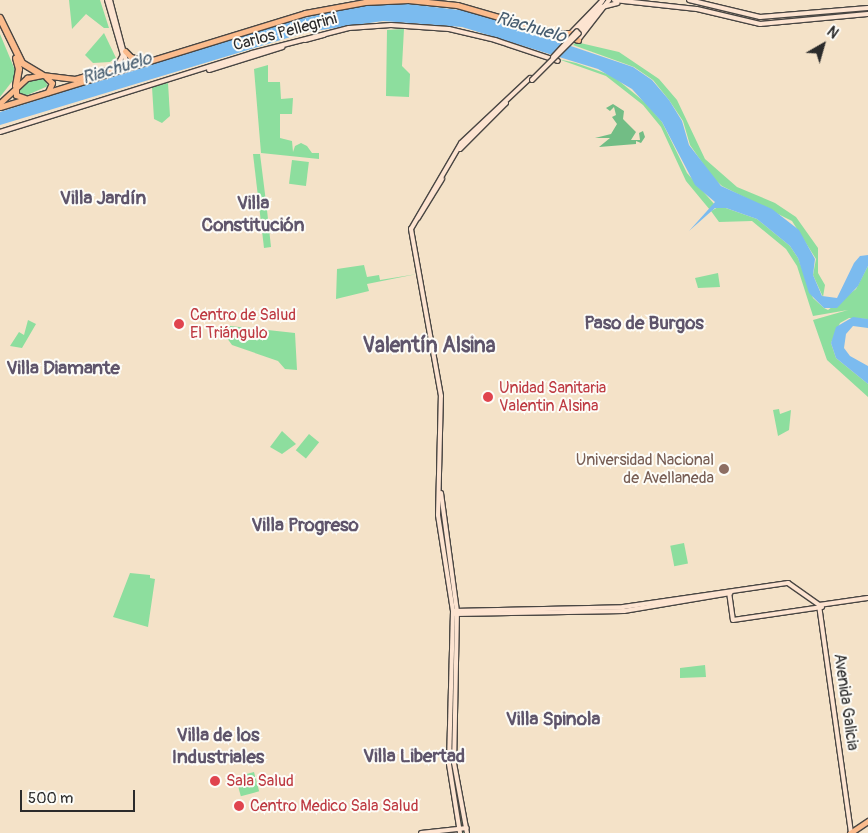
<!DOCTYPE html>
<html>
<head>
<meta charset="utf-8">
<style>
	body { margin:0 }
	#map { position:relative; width:868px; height:833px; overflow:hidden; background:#f4e2c8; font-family:Pangolin,sans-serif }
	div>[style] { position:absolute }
	.green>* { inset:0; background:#8dde9e; transform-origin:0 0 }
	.forest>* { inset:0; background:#72bd85 }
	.water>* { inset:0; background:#7bbbef }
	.roads { filter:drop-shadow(1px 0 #494643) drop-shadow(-1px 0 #494643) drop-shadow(0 1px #494643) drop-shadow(0 -1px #494643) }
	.secondary>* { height:4px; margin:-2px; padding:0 2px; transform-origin:2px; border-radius:2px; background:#fde4d1 }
	.primary>* { height:5px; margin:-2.5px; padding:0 2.5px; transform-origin:2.5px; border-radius:2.5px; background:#fbbb8c }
	.motorway>* { height:6px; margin:-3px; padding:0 3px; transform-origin:3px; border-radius:3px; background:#fbbb8c }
	.bridges { filter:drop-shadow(1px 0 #494643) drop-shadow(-1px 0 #494643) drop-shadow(0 1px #494643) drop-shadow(0 -1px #494643) }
	.secondary-bridge>* { height:4px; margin:-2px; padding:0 2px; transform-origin:2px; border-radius:2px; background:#fde4d1 }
	.dots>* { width:14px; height:14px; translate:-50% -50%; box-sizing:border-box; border:2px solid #fdfcf7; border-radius:50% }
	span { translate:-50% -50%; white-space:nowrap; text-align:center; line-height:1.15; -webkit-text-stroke:4px #fdfcf7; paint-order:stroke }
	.street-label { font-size:16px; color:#2b2b2b }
	.health-label { font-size:16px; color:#be3a42 }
	.left { translate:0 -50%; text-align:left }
	.education-label { font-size:16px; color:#785e54 }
	.right { translate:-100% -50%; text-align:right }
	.water-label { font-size:18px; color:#475d70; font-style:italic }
	.quarter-label { font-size:19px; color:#5f556b; font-weight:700 }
	.district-label { font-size:21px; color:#5f556b; font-weight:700 }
	.north { position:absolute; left:798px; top:20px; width:50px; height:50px; -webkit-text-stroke:4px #fdfcf7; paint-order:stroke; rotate:38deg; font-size:14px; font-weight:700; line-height:20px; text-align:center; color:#2b2b2b }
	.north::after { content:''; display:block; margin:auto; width:18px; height:22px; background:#2b2b2b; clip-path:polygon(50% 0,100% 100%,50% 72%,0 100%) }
	.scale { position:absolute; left:20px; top:790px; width:115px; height:22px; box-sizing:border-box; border:2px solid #2b2b2b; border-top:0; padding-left:6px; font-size:15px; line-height:18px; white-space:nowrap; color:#2b2b2b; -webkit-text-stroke:4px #fdfcf7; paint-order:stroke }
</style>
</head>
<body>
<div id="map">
	<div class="green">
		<div style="clip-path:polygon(69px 0,100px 0,109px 28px,104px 28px,86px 14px,72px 29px)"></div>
		<div style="clip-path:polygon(404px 29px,402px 66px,410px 74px,409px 97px,386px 96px,387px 30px)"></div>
		<div style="clip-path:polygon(104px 33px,116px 58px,110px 62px,93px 63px,85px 55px)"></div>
		<div style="clip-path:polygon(0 34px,15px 70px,14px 79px,0 97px)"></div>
		<div style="clip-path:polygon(576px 42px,619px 52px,659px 79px,677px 100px,705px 159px,737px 187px,775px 203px,796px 217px,818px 248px,818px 273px,825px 285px,823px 297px,813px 275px,816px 259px,792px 221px,722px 186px,713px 178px,690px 145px,683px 121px,669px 100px,653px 80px,634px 67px,573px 45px)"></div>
		<div style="clip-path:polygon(558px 59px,576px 63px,613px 76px,647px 104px,662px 122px,687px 173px,715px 205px,710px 210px,686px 181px,661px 127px,643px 105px,606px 76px)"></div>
		<div style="clip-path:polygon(268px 65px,268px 82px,280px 82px,281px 99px,293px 98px,292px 114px,280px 114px,280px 138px,292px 141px,293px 152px,295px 146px,301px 143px,307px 146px,312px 153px,319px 153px,319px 159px,261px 153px,254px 69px)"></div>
		<div style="clip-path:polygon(31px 79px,44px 79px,48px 86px,25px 96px,20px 94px,18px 89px,21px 84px)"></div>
		<div style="clip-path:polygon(168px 83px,170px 116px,162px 123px,154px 119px,152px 87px)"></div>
		<div style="clip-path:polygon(253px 154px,260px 154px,267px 210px,271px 247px,264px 248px)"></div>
		<div style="left:292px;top:160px;width:17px;height:24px;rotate:7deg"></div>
		<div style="clip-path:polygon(720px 206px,757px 219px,790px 246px,798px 258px,813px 298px,824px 308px,828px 310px,856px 289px,868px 266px,868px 319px,849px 318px,840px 323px,831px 343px,836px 358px,868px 384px,868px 397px,827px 360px,813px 320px,848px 310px,813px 316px,797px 266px,786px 249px,752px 221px,719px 222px,711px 211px)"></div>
		<div style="clip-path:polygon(364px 265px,367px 277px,379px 275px,380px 280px,417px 274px,367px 284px,369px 291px,336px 299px,337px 269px)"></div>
		<div style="clip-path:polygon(718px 273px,720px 287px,698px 288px,695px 278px)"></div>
		<div style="clip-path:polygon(28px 320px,36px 324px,22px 348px,10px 346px,19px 332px,24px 335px)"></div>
		<div style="clip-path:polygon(230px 326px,295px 333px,297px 370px,285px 369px,278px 361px,232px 345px,224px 334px)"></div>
		<div style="clip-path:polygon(779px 409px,780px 414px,791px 410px,789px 430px,778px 436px,773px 410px)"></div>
		<div style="clip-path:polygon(282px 431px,296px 444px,282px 454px,270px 447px)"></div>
		<div style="left:309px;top:434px;width:13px;height:21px;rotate:39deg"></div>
		<div style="left:684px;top:543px;width:21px;height:14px;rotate:79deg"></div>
		<div style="clip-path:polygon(130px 573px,150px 575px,150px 578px,155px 579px,148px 627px,113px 617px)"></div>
		<div style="clip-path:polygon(456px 612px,454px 763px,467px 833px,460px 833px,449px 764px,453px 614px)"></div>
		<div style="clip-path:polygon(705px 665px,706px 677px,680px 678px,680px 668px)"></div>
		<div style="left:254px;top:772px;width:20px;height:19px;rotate:75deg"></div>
	</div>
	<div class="forest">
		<div style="clip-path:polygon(613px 104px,624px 111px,623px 119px,636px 132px,631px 140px,640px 140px,639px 133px,643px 131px,645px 137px,641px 143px,636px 141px,636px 144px,599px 147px,610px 138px,595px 138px,611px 134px,617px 124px,612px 117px,616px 115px,614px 107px,610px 111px,606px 108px)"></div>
	</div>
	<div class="water">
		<div style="clip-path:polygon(400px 3px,476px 12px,543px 33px,544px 37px,633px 67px,652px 80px,669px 100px,682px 121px,689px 145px,721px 186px,772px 209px,799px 230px,815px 259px,813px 275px,822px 296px,837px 298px,854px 263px,860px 256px,868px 255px,868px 266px,858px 286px,837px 308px,824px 308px,809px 293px,798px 258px,790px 246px,757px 219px,726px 208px,715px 208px,689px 231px,715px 202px,695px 185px,662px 122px,632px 89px,598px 69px,462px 27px,383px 21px,307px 32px,0 125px,0 112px,269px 26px,358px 6px)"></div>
		<div style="clip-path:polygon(853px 317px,868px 319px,868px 328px,853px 326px,846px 334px,844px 348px,850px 356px,868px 366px,868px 384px,836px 358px,831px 343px,836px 327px)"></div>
	</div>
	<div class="roads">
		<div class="secondary">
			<div style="left:107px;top:0;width:57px;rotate:73.8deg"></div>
			<div style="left:123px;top:55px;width:13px;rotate:119deg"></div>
			<div style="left:110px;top:0;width:67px;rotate:75.3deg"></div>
			<div style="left:614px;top:0;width:83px;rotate:6.2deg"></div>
			<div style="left:697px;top:9px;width:65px;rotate:13.4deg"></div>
			<div style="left:760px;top:24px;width:108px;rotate:-5.3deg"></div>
			<div style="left:689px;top:0;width:73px;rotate:13.5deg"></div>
			<div style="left:760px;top:17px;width:108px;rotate:-4.8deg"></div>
			<div style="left:577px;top:31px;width:39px;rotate:-50deg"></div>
			<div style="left:571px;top:33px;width:46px;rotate:-45.9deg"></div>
			<div style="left:579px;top:33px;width:35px;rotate:-49deg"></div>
			<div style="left:602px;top:7px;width:16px;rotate:-14deg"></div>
			<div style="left:305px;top:40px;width:20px;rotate:-15deg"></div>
			<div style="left:578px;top:40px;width:51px;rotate:-52.2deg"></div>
			<div style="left:209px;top:70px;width:77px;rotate:-17.3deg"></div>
			<div style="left:0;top:132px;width:264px;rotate:-17.4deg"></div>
			<div style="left:252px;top:53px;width:100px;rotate:-14.5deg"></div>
			<div style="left:349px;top:28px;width:42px;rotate:-4.1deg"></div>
			<div style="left:391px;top:25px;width:58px;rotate:3.9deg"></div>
			<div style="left:449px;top:29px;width:47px;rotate:13.4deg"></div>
			<div style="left:495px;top:40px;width:66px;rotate:18.4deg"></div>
			<div style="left:460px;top:149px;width:65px;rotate:-45deg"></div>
			<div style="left:418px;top:218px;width:46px;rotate:-58.4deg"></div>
			<div style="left:441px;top:493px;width:119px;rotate:82.3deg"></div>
			<div style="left:457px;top:611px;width:152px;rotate:91.1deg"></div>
			<div style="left:454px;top:763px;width:71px;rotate:79.5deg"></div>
			<div style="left:729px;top:592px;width:28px;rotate:82deg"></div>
			<div style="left:733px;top:620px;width:90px;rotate:-8.3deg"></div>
			<div style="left:819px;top:605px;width:230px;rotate:82deg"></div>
			<div style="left:453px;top:611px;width:170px;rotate:-1.3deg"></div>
			<div style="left:623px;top:607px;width:167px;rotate:-8.3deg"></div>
			<div style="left:788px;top:583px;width:38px;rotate:35deg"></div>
			<div style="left:819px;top:605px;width:49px;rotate:-8.1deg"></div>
			<div style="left:455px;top:614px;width:169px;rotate:-1deg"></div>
			<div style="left:624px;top:611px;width:108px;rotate:-9.6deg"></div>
			<div style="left:421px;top:833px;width:46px;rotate:-6.2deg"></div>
			<div style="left:460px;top:833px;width:70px;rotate:-99.1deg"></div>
			<div style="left:449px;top:764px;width:153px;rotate:-88.5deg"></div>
			<div style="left:453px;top:611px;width:97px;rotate:-98.9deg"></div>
			<div style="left:438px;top:515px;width:119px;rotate:-88.6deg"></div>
			<div style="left:441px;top:396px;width:170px;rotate:-100.2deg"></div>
			<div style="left:411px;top:229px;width:99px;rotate:-59.8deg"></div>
			<div style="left:461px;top:143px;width:95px;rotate:-43.3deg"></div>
		</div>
		<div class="primary">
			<div style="left:561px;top:33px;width:10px"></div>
			<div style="left:571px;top:33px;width:8px;rotate:50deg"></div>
			<div style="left:125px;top:51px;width:8px;rotate:45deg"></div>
			<div style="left:131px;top:57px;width:11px;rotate:15deg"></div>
			<div style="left:46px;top:77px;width:8px;rotate:45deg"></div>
			<div style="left:52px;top:83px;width:10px;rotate:114deg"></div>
			<div style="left:16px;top:86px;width:9px;rotate:90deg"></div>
			<div style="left:16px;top:95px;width:9px;rotate:18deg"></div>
			<div style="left:0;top:103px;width:37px;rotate:-43deg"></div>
			<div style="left:27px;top:78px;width:15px;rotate:-11deg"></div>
			<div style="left:42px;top:75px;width:33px;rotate:7deg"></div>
			<div style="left:75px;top:79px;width:55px;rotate:-15.8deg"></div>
			<div style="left:0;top:107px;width:319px;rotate:-17.1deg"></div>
			<div style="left:305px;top:13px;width:61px;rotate:-10.4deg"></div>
			<div style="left:365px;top:2px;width:43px;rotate:-2.7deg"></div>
			<div style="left:408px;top:0;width:49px;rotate:5.8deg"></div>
			<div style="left:457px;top:5px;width:126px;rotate:16.1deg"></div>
			<div style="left:850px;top:833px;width:22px;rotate:-34deg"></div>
		</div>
		<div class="motorway">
			<div style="left:0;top:18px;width:50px;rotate:63.9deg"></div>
			<div style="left:22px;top:63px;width:23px;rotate:31deg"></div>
			<div style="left:16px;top:86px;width:17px;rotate:-80deg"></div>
			<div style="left:19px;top:69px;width:11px;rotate:-105deg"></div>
		</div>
	</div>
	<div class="bridges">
		<div class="secondary-bridge">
			<div style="left:553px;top:57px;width:35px;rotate:-47deg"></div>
			<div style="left:532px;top:80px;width:66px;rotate:-45deg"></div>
		</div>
	</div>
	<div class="dots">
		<div style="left:179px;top:324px;background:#e0444e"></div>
		<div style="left:488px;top:397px;background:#e0444e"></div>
		<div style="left:724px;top:469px;background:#8d6e63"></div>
		<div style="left:215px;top:781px;background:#e0444e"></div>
		<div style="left:239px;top:806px;background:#e0444e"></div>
	</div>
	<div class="street-label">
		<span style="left:285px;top:32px;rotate:-15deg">Carlos Pellegrini</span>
		<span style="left:846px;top:702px;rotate:82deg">Avenida Galicia</span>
	</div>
	<div class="health-label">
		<span class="left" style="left:190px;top:324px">Centro de Salud<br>El Triángulo</span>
		<span class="left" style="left:499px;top:397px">Unidad Sanitaria<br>Valentin Alsina</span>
		<span class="left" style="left:226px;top:781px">Sala Salud</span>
		<span class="left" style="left:250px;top:806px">Centro Medico Sala Salud</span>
	</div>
	<div class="education-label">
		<span class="right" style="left:714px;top:469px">Universidad Nacional<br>de Avellaneda</span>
	</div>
	<div class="water-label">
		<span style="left:531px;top:28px;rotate:16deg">Riachuelo</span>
		<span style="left:117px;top:69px;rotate:-17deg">Riachuelo</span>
	</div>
	<div class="quarter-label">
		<span style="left:103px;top:199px">Villa Jardín</span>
		<span style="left:253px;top:215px">Villa<br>Constitución</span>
		<span style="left:644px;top:324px">Paso de Burgos</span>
		<span style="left:63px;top:369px">Villa Diamante</span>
		<span style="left:305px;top:526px">Villa Progreso</span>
		<span style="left:553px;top:720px">Villa Spinola</span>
		<span style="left:218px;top:747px">Villa de los<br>Industriales</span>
		<span style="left:414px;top:757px">Villa Libertad</span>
	</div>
	<div class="district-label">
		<span style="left:429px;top:346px">Valentín Alsina</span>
	</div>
	<div class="north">N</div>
	<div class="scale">500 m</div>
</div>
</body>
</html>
